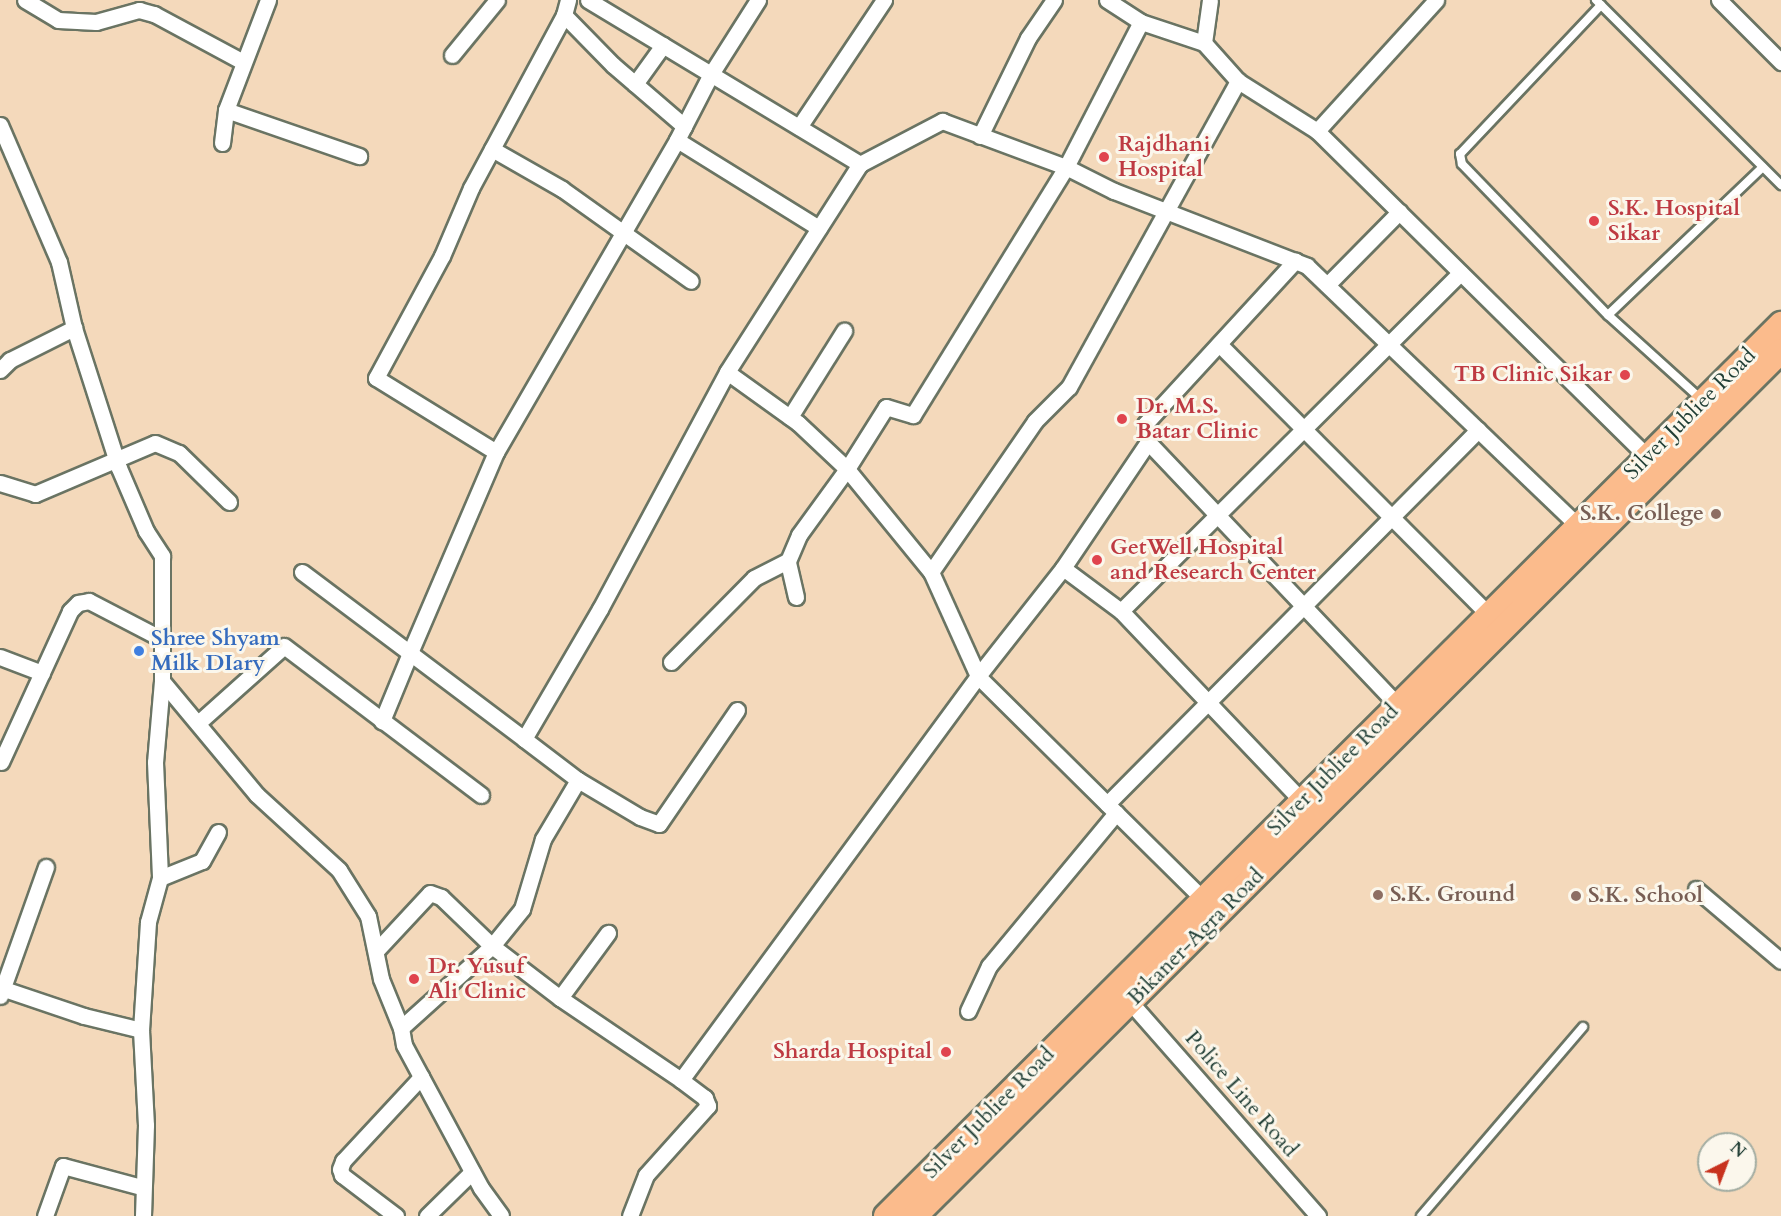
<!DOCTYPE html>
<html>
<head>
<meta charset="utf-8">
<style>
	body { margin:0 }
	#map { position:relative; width:1781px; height:1216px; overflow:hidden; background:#f4d9bb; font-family:Cardo,serif }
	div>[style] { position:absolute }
	.roads { filter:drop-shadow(2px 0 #6a7463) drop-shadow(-2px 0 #6a7463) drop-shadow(0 2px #6a7463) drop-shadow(0 -2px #6a7463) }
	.lane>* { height:8px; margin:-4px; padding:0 4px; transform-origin:4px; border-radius:4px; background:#fff }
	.street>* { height:15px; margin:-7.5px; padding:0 7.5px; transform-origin:7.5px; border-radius:7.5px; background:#fff }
	.primary>* { height:24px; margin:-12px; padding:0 12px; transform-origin:12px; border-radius:12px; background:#fbbb8c }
	.dots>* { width:16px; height:16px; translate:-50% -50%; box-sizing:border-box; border:3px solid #fbf7ec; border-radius:50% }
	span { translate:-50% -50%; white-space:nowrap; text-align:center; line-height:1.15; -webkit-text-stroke:6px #fbf7ec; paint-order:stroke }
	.health-label { font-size:22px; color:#be3a42; font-weight:700 }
	.left { translate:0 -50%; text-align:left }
	.right { translate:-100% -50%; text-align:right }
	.street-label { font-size:22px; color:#1f3d34 }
	.education-label { font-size:22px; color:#785e54; font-weight:700 }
	.shop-label { font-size:22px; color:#366cbe; font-weight:700 }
	.north { position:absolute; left:1697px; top:1132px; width:60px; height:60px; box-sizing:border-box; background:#fbf7ec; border:2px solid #a3ada2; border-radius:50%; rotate:42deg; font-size:16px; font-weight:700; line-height:24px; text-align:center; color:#1f3d34 }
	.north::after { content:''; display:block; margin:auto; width:21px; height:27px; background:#c8321e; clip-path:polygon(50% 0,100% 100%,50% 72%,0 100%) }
</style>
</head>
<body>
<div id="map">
	<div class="roads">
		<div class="lane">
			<div style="left:1596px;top:0;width:262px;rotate:45deg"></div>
			<div style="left:1601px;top:5px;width:205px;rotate:133.4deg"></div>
			<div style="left:1460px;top:154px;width:10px;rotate:79deg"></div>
			<div style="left:1462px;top:164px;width:210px;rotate:46deg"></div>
			<div style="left:1608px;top:315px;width:127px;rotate:42.1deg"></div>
			<div style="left:1608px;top:315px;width:214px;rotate:-43.7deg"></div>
			<div style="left:1421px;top:1216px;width:249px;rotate:-49.4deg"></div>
		</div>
		<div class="street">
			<div style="left:25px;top:0;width:39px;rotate:31deg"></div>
			<div style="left:58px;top:20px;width:38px;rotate:3deg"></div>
			<div style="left:96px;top:22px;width:45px;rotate:-15.6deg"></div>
			<div style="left:139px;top:10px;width:16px;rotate:15deg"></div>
			<div style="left:154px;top:14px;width:101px;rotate:28.3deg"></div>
			<div style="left:588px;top:0;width:318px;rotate:31.1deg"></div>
			<div style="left:758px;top:0;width:88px;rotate:122.4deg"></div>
			<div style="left:711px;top:74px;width:74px;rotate:117.3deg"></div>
			<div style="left:677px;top:140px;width:167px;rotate:31.8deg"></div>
			<div style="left:1107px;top:0;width:40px;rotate:32.9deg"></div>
			<div style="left:1141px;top:22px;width:66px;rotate:18.4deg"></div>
			<div style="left:1204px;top:43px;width:51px;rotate:48.2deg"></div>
			<div style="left:1238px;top:81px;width:93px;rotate:32.3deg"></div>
			<div style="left:1317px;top:131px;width:472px;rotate:44.6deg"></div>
			<div style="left:1719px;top:0;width:88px;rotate:45deg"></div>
			<div style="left:564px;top:15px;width:70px;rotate:45.6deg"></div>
			<div style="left:613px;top:65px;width:94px;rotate:40.7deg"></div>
			<div style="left:1204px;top:43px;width:43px;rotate:-82.1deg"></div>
			<div style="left:452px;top:55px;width:71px;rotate:-50.7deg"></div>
			<div style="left:635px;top:84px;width:48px;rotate:-54.3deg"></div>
			<div style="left:226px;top:110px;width:141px;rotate:19.1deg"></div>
			<div style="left:0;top:125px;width:149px;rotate:66.7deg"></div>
			<div style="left:59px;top:262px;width:68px;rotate:77.2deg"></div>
			<div style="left:74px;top:328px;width:147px;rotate:72.2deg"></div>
			<div style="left:119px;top:468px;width:69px;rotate:66.8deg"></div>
			<div style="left:146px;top:531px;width:30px;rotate:57deg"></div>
			<div style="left:162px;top:556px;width:125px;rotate:90deg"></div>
			<div style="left:162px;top:681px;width:81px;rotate:94.9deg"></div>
			<div style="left:155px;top:762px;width:116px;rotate:87.5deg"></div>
			<div style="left:160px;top:878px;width:46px;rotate:105.3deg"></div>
			<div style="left:148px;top:922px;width:108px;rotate:93.7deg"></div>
			<div style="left:141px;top:1030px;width:95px;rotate:87deg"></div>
			<div style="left:146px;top:1125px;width:91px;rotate:91.9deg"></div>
			<div style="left:799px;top:127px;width:153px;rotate:-56.2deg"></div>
			<div style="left:1317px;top:131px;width:177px;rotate:-47.7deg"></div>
			<div style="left:980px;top:136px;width:109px;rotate:-63.9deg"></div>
			<div style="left:1028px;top:38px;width:46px;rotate:-55.6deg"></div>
			<div style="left:677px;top:140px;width:361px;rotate:120.1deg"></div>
			<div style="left:496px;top:452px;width:219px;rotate:113.2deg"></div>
			<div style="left:410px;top:653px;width:143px;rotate:37deg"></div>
			<div style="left:524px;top:739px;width:151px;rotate:-59.7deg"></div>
			<div style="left:600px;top:609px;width:269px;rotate:-61.8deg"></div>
			<div style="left:222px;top:143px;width:33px;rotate:-83deg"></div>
			<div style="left:226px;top:110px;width:118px;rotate:-69.1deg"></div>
			<div style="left:492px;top:149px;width:81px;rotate:29.7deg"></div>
			<div style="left:562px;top:189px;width:158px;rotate:35.5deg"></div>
			<div style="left:1327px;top:285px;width:103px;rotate:-45.4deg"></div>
			<div style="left:1219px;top:344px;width:383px;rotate:45.1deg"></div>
			<div style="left:0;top:370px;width:14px;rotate:-45deg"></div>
			<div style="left:10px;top:360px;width:72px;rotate:-26.6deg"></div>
			<div style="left:790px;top:417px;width:102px;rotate:-57.9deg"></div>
			<div style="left:1148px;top:442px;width:18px;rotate:-99deg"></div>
			<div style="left:1145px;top:424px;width:222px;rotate:-47.4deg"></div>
			<div style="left:496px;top:452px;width:141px;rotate:-148.3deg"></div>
			<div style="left:376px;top:378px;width:139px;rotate:-61.6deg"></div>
			<div style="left:442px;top:256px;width:74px;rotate:-66.9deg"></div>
			<div style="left:471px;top:188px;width:196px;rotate:-61.7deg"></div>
			<div style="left:564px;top:15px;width:16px;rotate:-75deg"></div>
			<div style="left:0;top:483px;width:37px;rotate:17deg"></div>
			<div style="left:35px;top:494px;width:130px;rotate:-23deg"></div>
			<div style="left:155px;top:443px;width:26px;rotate:23deg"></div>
			<div style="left:179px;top:453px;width:70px;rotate:44.4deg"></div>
			<div style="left:1063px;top:568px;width:152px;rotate:-56deg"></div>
			<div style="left:1148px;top:442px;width:363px;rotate:46.5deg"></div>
			<div style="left:302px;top:572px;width:135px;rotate:36.9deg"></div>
			<div style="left:410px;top:653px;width:74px;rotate:112.4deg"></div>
			<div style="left:931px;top:572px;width:183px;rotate:-55.4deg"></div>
			<div style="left:1035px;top:421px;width:48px;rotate:-45deg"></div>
			<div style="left:1069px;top:387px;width:350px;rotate:-61.1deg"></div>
			<div style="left:796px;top:597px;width:37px;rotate:-103deg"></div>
			<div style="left:788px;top:561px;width:28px;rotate:-67deg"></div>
			<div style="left:799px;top:535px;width:82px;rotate:-54deg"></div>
			<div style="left:847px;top:469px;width:73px;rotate:-57.8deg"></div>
			<div style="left:886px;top:407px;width:28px;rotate:17deg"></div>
			<div style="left:913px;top:415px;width:291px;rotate:-58.3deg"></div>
			<div style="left:1066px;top:167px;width:163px;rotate:-62.7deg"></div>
			<div style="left:1121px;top:611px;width:262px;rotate:46.4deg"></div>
			<div style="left:0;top:657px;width:45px;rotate:20.9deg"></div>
			<div style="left:671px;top:662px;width:118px;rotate:-45.3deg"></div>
			<div style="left:754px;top:578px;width:38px;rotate:-27deg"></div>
			<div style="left:162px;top:681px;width:148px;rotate:50.2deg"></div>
			<div style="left:257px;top:795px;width:111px;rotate:42.4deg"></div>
			<div style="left:339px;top:870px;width:54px;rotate:57.8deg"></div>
			<div style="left:368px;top:916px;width:64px;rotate:78.3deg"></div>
			<div style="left:381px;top:979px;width:53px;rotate:67.8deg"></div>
			<div style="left:198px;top:723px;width:115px;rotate:-41.8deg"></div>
			<div style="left:284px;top:646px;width:247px;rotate:37.1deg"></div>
			<div style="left:524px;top:739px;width:68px;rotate:37.2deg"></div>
			<div style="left:578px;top:780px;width:69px;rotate:120.7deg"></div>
			<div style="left:543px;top:839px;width:73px;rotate:106.7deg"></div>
			<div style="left:522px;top:909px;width:48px;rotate:129deg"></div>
			<div style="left:492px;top:946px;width:86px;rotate:37.4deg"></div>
			<div style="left:560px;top:998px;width:146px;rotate:34.1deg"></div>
			<div style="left:681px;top:1080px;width:501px;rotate:-53.68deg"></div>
			<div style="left:978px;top:676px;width:137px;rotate:-51.8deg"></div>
			<div style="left:1063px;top:568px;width:72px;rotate:36.6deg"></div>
			<div style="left:1121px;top:611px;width:479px;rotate:-44.9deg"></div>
			<div style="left:1px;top:762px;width:166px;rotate:-65.4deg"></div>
			<div style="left:70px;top:611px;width:11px;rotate:-45deg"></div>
			<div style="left:78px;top:603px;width:11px;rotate:-10deg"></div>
			<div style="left:89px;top:601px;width:82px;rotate:27.5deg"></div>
			<div style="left:578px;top:780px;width:72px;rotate:30.8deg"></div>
			<div style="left:640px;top:817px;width:20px;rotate:20deg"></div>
			<div style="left:659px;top:824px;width:138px;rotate:-55.6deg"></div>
			<div style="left:1107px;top:804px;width:527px;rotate:-45.23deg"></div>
			<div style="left:160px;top:878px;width:45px;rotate:-22deg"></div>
			<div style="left:202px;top:861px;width:33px;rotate:-61deg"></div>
			<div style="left:1696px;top:889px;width:111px;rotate:40.3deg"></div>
			<div style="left:1203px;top:899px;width:317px;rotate:-135.3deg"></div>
			<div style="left:978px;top:676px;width:114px;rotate:-114.3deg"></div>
			<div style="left:931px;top:572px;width:133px;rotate:-129.2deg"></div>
			<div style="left:847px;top:469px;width:67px;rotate:-136.8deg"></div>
			<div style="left:798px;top:423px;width:87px;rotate:-144.3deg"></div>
			<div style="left:727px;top:372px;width:247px;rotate:-57.4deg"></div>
			<div style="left:860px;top:164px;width:93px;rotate:-27.7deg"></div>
			<div style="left:942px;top:121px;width:132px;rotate:20.4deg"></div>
			<div style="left:1066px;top:167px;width:54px;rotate:26.6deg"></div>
			<div style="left:1114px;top:191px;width:207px;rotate:21.2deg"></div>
			<div style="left:1307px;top:266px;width:376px;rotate:43.8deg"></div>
			<div style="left:376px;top:951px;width:79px;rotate:-47deg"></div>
			<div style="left:430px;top:893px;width:12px;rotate:20deg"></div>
			<div style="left:441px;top:897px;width:71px;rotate:43.9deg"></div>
			<div style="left:492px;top:946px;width:122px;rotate:138deg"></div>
			<div style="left:401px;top:1028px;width:17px;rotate:80deg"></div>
			<div style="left:404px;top:1045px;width:162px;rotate:61.7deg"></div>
			<div style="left:481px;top:1188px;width:34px;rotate:54deg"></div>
			<div style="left:4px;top:989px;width:84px;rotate:18.6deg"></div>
			<div style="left:84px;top:1016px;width:59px;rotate:13.8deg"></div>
			<div style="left:1124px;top:995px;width:294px;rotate:48.7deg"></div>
			<div style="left:0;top:996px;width:137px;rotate:-70.4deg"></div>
			<div style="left:560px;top:998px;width:81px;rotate:-53.6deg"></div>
			<div style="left:968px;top:1011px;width:50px;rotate:-65deg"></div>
			<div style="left:989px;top:966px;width:199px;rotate:-50.3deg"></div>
			<div style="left:45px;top:1216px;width:53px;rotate:-70.2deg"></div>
			<div style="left:63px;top:1166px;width:81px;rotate:15.1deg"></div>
			<div style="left:396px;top:1216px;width:68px;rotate:-142.8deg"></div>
			<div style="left:342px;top:1175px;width:6px;rotate:-108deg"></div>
			<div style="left:340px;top:1169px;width:9px;rotate:-69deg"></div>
			<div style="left:343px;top:1161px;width:115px;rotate:-47.1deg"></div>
			<div style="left:427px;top:1216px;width:63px;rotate:-44.4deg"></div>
			<div style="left:630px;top:1216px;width:44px;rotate:-68.7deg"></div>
			<div style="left:646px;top:1175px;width:93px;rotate:-48.1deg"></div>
			<div style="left:708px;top:1106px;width:9px;rotate:-111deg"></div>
			<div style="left:705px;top:1098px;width:30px;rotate:-143deg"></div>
		</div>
		<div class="primary">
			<div style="left:886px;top:1216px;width:1264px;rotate:-44.9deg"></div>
			<div style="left:915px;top:1216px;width:1224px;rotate:-44.97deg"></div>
		</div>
	</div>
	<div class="dots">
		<div style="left:1104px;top:157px;background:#e0444e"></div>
		<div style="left:1594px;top:221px;background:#e0444e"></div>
		<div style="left:1625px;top:375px;background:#e0444e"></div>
		<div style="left:1122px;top:419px;background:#e0444e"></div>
		<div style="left:1716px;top:514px;background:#8d6e63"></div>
		<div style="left:1097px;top:560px;background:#e0444e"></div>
		<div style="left:139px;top:651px;background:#3f7fe0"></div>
		<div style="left:1378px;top:895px;background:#8d6e63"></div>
		<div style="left:1576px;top:896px;background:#8d6e63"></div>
		<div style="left:414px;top:979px;background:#e0444e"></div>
		<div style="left:946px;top:1052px;background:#e0444e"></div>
	</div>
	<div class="health-label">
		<span class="left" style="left:1118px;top:157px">Rajdhani<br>Hospital</span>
		<span class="left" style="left:1608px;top:221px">S.K. Hospital<br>Sikar</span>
		<span class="right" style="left:1612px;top:375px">TB Clinic Sikar</span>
		<span class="left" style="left:1136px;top:419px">Dr. M.S.<br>Batar Clinic</span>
		<span class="left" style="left:1110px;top:560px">GetWell Hospital<br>and Research Center</span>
		<span class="left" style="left:428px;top:979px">Dr. Yusuf<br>Ali Clinic</span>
		<span class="right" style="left:932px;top:1052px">Sharda Hospital</span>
	</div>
	<div class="street-label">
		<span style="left:1690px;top:414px;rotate:-45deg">Silver Jubliee Road</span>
		<span style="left:1333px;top:770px;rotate:-45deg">Silver Jubliee Road</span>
		<span style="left:1196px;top:937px;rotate:-45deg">Bikaner-Agra Road</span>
		<span style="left:1241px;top:1094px;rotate:49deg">Police Line Road</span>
		<span style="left:989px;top:1113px;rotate:-45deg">Silver Jubliee Road</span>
	</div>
	<div class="education-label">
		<span class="right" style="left:1704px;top:514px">S.K. College</span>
		<span class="left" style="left:1390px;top:895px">S.K. Ground</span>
		<span class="left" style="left:1588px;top:896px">S.K. School</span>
	</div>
	<div class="shop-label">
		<span class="left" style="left:151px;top:651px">Shree Shyam<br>Milk DIary</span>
	</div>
	<div class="north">N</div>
</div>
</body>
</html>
